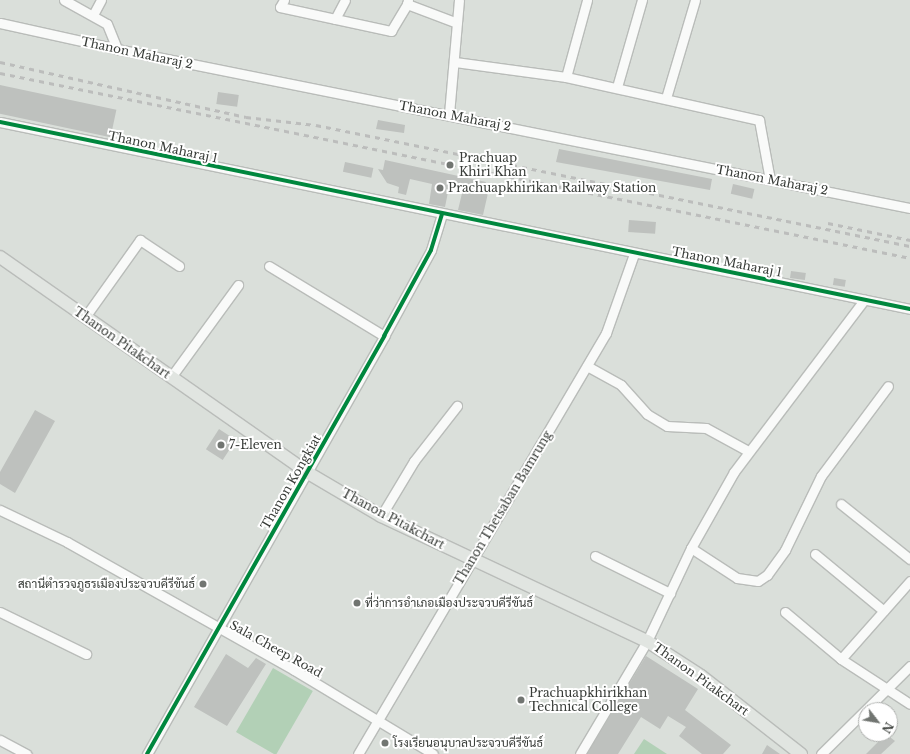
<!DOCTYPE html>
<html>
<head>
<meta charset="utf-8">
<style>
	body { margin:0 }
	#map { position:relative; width:910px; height:754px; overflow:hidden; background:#dadfda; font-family:"Libre Baskerville",Sarabun,serif }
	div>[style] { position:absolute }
	.green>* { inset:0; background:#b2d0b6; transform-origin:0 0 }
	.building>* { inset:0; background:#bec1be; transform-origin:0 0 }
	.roads { filter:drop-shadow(1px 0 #b9bcb9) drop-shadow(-1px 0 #b9bcb9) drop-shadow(0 1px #b9bcb9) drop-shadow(0 -1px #b9bcb9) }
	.minor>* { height:9px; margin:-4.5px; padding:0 4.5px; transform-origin:4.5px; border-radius:4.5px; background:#f9faf9 }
	.major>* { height:12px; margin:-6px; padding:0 6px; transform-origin:6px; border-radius:6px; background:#e1e5e1 }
	.rail>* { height:2.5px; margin-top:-1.25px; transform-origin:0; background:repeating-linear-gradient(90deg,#bcbdbc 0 5px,transparent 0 10px) }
	.cycleway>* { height:4px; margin:-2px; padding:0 2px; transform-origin:2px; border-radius:2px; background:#00873e }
	.dots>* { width:11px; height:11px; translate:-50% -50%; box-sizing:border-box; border:2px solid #fff; border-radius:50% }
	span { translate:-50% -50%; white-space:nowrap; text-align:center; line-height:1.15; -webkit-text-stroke:4px #fff; paint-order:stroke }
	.street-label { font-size:12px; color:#383c38 }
	.poi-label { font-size:12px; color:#383c38 }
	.left { translate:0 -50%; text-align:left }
	.right { translate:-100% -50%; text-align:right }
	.north { position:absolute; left:858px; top:702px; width:40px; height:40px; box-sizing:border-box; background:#fff; border:1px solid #afb1af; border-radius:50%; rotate:121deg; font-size:11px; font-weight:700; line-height:16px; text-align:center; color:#383c38 }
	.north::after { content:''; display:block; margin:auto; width:14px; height:18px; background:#717571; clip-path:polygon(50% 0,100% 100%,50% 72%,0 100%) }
</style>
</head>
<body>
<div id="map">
	<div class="green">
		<div style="left:273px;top:668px;width:46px;height:74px;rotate:30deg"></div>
		<div style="clip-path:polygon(644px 739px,667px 754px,634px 754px)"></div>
	</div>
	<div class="building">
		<div style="left:0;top:85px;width:119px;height:28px;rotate:12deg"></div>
		<div style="left:218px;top:92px;width:21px;height:12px;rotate:8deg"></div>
		<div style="clip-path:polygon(378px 120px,405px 125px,404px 133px,376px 129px)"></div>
		<div style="clip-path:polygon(559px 149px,712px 179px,710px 190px,556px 162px)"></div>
		<div style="clip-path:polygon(385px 160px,486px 182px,483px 191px,488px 193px,483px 215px,458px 210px,464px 185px,450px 182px,445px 207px,429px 204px,432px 184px,410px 179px,406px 195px,398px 193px,399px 187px,387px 183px,378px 169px,383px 170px)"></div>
		<div style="left:345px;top:162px;width:29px;height:10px;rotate:12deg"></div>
		<div style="left:733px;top:184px;width:22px;height:10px;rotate:13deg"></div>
		<div style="left:629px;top:220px;width:27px;height:12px;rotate:4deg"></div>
		<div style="left:791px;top:271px;width:15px;height:7px;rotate:8deg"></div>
		<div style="left:834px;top:278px;width:12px;height:7px;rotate:9deg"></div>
		<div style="clip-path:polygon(35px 410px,55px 421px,15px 493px,0 484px,0 472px)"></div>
		<div style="left:219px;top:429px;width:20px;height:24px;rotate:33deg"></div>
		<div style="clip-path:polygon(226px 654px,248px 668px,256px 658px,266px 664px,227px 726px,194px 707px)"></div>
		<div style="clip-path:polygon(646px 656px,698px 689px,685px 710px,731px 745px,723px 754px,702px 754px,679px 736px,686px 727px,668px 716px,660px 729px,641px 717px,618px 754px,587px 754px)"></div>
		<div style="clip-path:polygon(886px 734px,895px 741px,881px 754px,866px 754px)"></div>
		<div style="clip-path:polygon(767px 745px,780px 754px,762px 754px)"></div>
	</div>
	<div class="roads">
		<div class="minor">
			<div style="left:64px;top:0;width:49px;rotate:29.2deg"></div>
			<div style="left:107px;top:24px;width:27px;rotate:68deg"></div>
			<div style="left:284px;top:0;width:8px;rotate:120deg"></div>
			<div style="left:280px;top:7px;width:114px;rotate:12.2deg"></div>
			<div style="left:391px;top:31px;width:31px;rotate:-59deg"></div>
			<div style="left:408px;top:0;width:4px;rotate:104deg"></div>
			<div style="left:407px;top:4px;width:53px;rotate:20.8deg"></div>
			<div style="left:93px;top:15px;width:17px;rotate:-62deg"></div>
			<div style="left:335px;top:19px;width:21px;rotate:-62deg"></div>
			<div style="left:0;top:23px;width:120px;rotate:12.5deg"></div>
			<div style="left:117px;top:49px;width:809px;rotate:11.34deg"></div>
			<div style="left:455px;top:62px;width:112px;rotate:7.7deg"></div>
			<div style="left:566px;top:77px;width:198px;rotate:12.6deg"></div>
			<div style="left:759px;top:120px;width:61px;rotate:79.6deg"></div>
			<div style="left:566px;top:77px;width:80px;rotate:-74.7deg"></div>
			<div style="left:617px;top:87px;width:91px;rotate:-74deg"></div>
			<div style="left:666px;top:98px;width:102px;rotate:-73.5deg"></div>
			<div style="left:449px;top:114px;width:114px;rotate:-85deg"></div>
			<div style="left:0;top:122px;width:929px;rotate:11.61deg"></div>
			<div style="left:269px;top:266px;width:135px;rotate:31.3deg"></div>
			<div style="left:85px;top:317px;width:95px;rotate:-54.5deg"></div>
			<div style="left:140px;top:240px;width:47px;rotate:33.7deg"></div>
			<div style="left:587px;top:366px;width:39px;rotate:29deg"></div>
			<div style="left:621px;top:385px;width:39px;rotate:48deg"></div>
			<div style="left:647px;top:414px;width:23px;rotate:31deg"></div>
			<div style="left:667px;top:426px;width:39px;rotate:3deg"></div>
			<div style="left:706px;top:428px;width:48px;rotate:28.7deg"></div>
			<div style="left:171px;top:377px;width:114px;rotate:-53.9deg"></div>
			<div style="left:841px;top:504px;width:88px;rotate:38.6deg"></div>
			<div style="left:0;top:510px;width:74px;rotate:25.5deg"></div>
			<div style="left:67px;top:542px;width:261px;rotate:29.4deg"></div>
			<div style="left:294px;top:670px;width:162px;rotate:31.1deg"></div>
			<div style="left:381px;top:516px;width:64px;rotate:-59deg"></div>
			<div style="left:414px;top:461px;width:70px;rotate:-52deg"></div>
			<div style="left:691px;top:548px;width:55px;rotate:33.1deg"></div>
			<div style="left:737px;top:578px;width:21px;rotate:8deg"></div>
			<div style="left:758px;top:581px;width:11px;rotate:-34deg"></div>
			<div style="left:767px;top:575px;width:31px;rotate:-54deg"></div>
			<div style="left:785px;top:550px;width:82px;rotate:-64.1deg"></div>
			<div style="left:821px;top:476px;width:112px;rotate:-53.3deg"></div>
			<div style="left:815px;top:554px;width:89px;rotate:39.6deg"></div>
			<div style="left:595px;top:556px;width:84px;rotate:26.3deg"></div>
			<div style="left:0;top:612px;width:96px;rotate:26deg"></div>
			<div style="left:785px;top:612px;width:73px;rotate:40deg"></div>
			<div style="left:841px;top:659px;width:82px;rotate:33.1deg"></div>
			<div style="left:841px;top:659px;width:104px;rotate:-48.5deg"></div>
			<div style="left:0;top:740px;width:30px;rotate:28deg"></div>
			<div style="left:147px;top:754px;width:481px;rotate:-60.4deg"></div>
			<div style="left:384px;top:336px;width:98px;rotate:-61.3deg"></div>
			<div style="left:431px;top:250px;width:37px;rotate:-73deg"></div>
			<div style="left:358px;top:754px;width:489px;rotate:-59.5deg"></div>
			<div style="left:606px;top:333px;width:84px;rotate:-70.5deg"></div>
			<div style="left:580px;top:754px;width:131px;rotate:-59.3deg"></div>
			<div style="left:647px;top:641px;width:103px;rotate:-64.7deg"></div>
			<div style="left:691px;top:548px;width:87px;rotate:-60.5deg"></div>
			<div style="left:734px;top:472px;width:216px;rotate:-52.9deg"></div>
			<div style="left:821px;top:754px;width:125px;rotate:-44.7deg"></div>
		</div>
		<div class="major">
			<div style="left:0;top:257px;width:376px;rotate:35deg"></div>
			<div style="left:308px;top:473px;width:85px;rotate:30.5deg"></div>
			<div style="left:381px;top:516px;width:294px;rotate:25.2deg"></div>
			<div style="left:647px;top:641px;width:64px;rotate:32.9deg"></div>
			<div style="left:701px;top:676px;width:127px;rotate:38deg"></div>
		</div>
	</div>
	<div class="rail">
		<div style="left:0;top:62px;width:252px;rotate:12.6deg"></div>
		<div style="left:246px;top:117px;width:70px;rotate:6.5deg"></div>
		<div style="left:316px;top:125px;width:606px;rotate:11.51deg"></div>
		<div style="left:0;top:73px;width:929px;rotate:11.49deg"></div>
		<div style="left:828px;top:223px;width:84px;rotate:11.7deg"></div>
	</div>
	<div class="cycleway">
		<div style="left:0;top:122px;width:929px;rotate:11.61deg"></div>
		<div style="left:147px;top:754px;width:481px;rotate:-60.4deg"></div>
		<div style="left:384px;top:336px;width:98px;rotate:-61.3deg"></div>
		<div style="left:431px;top:250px;width:37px;rotate:-73deg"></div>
	</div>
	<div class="dots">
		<div style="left:450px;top:165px;background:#717571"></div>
		<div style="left:440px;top:188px;background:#717571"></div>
		<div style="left:221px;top:445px;background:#717571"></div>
		<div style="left:203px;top:584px;background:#717571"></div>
		<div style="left:357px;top:603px;background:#717571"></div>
		<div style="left:521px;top:700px;background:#717571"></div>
		<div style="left:385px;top:743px;background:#717571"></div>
	</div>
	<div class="street-label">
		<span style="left:137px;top:53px;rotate:12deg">Thanon Maharaj 2</span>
		<span style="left:455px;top:116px;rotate:11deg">Thanon Maharaj 2</span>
		<span style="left:163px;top:147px;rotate:12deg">Thanon Maharaj 1</span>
		<span style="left:772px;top:180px;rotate:11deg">Thanon Maharaj 2</span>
		<span style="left:727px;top:262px;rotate:11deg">Thanon Maharaj 1</span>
		<span style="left:122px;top:343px;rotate:35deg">Thanon Pitakchart</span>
		<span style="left:291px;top:482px;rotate:-60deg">Thanon Kongkiat</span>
		<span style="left:503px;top:508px;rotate:-59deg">Thanon Thetsaban Bamrung</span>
		<span style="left:393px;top:519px;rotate:28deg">Thanon Pitakchart</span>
		<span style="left:276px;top:649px;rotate:29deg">Sala Cheep Road</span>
		<span style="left:701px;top:679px;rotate:36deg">Thanon Pitakchart</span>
	</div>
	<div class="poi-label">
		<span class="left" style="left:459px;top:165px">Prachuap<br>Khiri Khan</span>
		<span class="left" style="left:448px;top:188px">Prachuapkhirikan Railway Station</span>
		<span class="left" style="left:229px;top:445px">7-Eleven</span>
		<span class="right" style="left:195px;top:584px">สถานีตำรวจภูธรเมืองประจวบคีรีขันธ์</span>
		<span class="left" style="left:365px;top:603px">ที่ว่าการอำเภอเมืองประจวบคีรีขันธ์</span>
		<span class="left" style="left:529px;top:700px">Prachuapkhirikhan<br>Technical College</span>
		<span class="left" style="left:393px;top:743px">โรงเรียนอนุบาลประจวบคีรีขันธ์</span>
	</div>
	<div class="north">N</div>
</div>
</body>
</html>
